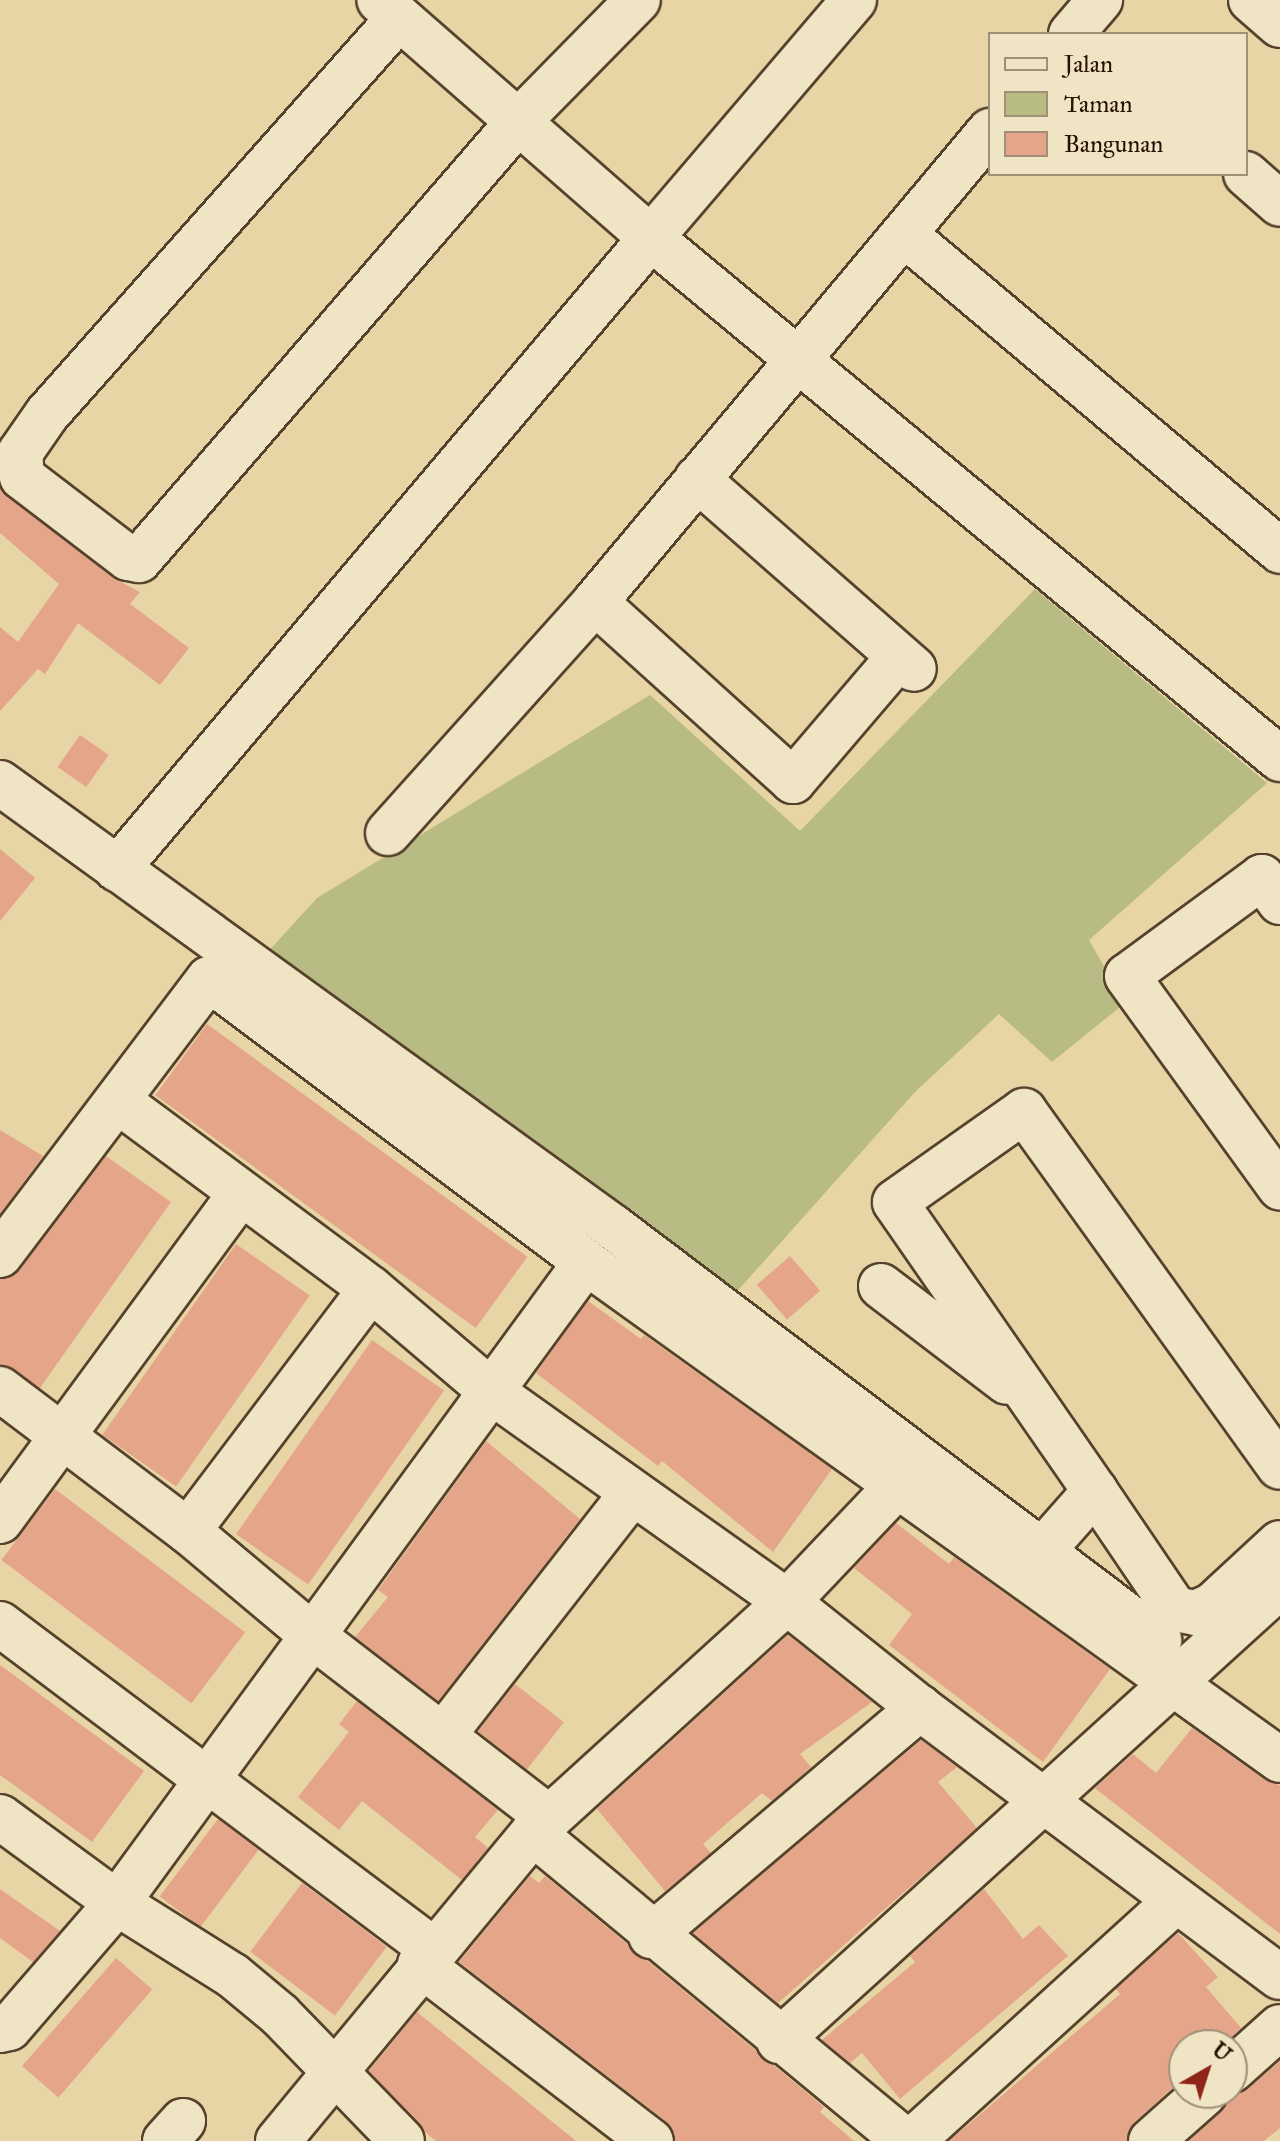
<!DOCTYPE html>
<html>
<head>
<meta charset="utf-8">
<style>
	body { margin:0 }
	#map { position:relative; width:1280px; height:2141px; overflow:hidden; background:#e7d5a5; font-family:"IM FELL Great Primer",serif }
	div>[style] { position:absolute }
	.green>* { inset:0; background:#b8bc84 }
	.building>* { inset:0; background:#e5a589; transform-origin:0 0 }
	.roads { filter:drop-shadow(2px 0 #56422c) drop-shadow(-2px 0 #56422c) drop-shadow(0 2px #56422c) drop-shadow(0 -2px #56422c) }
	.minor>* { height:44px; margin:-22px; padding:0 22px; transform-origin:22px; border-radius:22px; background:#efe4c4 }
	span { translate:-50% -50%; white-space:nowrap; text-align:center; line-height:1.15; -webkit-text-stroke:6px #efe4c4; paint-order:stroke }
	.legend { position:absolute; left:988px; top:32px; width:260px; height:144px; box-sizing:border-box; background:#efe4c4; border:2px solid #9f9077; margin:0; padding:10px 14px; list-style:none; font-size:24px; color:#261103 }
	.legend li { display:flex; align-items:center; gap:16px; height:40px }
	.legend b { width:40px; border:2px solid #9f9077 }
	.north { position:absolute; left:1168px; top:2029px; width:80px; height:80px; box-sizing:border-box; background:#efe4c4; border:2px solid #9f9077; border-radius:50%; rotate:39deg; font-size:22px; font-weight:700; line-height:32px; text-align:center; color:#261103 }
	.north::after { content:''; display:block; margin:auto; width:28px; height:36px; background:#8f2418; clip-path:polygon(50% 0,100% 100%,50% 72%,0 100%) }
</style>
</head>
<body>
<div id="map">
	<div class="green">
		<div style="clip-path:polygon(1035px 589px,1267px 783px,1089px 940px,1125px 1003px,1052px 1062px,999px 1014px,915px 1092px,732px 1297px,265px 955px,317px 898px,650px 695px,800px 831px)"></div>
	</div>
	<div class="building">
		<div style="clip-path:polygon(0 489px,113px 578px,140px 592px,130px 604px,189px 648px,160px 685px,78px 623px,45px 674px,38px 669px,0 711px,0 627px,18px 642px,59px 584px,0 533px)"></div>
		<div style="left:80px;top:735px;width:35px;height:39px;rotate:35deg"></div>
		<div style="clip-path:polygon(0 849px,35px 878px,0 921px)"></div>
		<div style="left:207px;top:1024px;width:396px;height:88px;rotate:36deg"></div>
		<div style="clip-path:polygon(0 1130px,43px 1156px,0 1214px)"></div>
		<div style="clip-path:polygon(106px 1156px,171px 1202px,40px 1388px,0 1365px,0 1279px,20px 1270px)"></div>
		<div style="left:236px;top:1244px;width:90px;height:233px;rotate:35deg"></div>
		<div style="left:790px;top:1256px;width:46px;height:44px;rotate:49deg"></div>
		<div style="clip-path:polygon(588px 1301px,641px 1339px,644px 1335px,832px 1469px,773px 1552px,662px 1461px,658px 1466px,536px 1373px)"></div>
		<div style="left:372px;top:1340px;width:88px;height:237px;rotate:35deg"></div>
		<div style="clip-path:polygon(486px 1441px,580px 1519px,438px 1701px,355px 1637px,388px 1597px,378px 1590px)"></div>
		<div style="left:55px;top:1489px;width:238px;height:89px;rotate:37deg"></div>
		<div style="clip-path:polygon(896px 1523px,949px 1564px,954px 1557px,1110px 1669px,1043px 1762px,889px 1645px,912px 1614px,854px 1568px)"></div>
		<div style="clip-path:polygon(788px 1635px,872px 1702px,800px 1754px,811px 1767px,772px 1801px,762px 1793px,703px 1844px,711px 1853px,665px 1891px,597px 1809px)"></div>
		<div style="clip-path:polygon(0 1665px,144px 1771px,92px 1842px,0 1775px)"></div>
		<div style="left:515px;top:1684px;width:62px;height:60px;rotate:38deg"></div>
		<div style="clip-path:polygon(357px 1701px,498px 1810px,475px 1837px,488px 1848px,462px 1880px,362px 1801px,339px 1830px,298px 1797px,349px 1732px,339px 1724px)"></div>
		<div style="clip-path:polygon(1192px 1728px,1265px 1780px,1280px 1785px,1280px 1934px,1095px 1788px,1133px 1754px,1156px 1773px)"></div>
		<div style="clip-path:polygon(921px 1740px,957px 1767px,938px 1782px,977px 1828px,778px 2003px,693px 1933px)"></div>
		<div style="left:218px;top:1819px;width:51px;height:97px;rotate:37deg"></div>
		<div style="clip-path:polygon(530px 1876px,539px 1883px,545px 1876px,824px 2107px,820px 2112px,854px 2141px,675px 2141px,666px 2121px,459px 1962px)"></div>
		<div style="left:302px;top:1883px;width:106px;height:86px;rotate:37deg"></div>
		<div style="clip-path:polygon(0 1889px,60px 1931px,33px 1962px,0 1938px)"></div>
		<div style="clip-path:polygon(984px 1889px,1023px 1939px,1039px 1925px,1068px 1956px,900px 2099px,862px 2053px,850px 2063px,822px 2040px,915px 1962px,910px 1956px)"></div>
		<div style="clip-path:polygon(1178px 1933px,1218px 1977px,1206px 1987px,1241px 2028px,1222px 2045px,1184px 2045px,1184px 2078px,1134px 2122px,1127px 2141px,949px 2141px,1120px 1994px,1116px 1989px)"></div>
		<div style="left:116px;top:1958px;width:48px;height:143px;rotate:41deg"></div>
		<div style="clip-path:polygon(417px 2012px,454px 2042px,576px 2141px,436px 2141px,425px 2132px,369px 2071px)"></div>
		<div style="clip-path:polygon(1280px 2061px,1280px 2128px,1264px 2141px,1189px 2141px,1222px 2111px,1229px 2094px,1248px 2089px)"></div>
	</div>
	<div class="roads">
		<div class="minor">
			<div style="left:854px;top:0;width:313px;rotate:130.5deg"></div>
			<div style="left:651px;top:238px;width:817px;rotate:39.63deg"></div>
			<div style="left:1251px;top:0;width:38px;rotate:41deg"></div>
			<div style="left:399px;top:18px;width:530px;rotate:131.63deg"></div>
			<div style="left:47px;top:414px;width:47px;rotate:124.7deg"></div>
			<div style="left:20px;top:453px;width:24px;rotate:85deg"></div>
			<div style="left:22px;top:477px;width:133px;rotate:37.4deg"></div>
			<div style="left:128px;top:558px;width:11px;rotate:10deg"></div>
			<div style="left:139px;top:560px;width:579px;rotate:-49.13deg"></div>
			<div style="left:518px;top:122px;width:171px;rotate:-45.5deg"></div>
			<div style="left:1071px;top:34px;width:45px;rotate:-49.5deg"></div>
			<div style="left:1246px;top:174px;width:45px;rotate:41.4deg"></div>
			<div style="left:904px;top:234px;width:492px;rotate:40.1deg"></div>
			<div style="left:697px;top:479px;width:288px;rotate:41.2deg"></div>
			<div style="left:595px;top:602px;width:267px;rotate:42.1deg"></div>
			<div style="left:793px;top:781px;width:163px;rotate:-49.5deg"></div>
			<div style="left:0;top:783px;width:757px;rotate:35.92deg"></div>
			<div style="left:613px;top:1227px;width:685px;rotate:37.1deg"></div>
			<div style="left:388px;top:833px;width:310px;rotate:-48.1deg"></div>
			<div style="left:595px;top:602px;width:615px;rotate:-50.02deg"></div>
			<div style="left:117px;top:869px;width:827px;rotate:-49.76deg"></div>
			<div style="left:651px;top:238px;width:361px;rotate:-138.8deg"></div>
			<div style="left:1280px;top:902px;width:31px;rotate:-126deg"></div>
			<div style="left:1262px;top:877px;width:167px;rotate:143.7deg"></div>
			<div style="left:1127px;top:976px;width:261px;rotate:54.1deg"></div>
			<div style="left:118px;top:1101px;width:315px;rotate:36.6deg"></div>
			<div style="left:371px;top:1289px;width:159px;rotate:40.4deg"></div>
			<div style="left:492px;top:1392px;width:362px;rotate:35.4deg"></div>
			<div style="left:787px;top:1602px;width:170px;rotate:38.6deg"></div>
			<div style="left:920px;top:1708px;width:449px;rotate:36.8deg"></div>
			<div style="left:0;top:1255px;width:346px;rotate:-52.9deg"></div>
			<div style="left:209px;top:979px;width:471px;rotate:36.9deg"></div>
			<div style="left:586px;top:1262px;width:854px;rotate:35.66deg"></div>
			<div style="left:881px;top:1286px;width:158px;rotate:37.3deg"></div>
			<div style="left:0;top:1389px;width:236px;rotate:37.1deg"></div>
			<div style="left:188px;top:1531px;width:163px;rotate:40deg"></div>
			<div style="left:313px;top:1636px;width:298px;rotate:37.6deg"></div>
			<div style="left:1095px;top:1491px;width:351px;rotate:-124.7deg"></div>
			<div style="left:895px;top:1202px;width:158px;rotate:-35.2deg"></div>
			<div style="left:1024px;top:1111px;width:438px;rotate:54.3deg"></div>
			<div style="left:0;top:1521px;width:406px;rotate:-53.7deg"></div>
			<div style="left:188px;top:1531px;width:303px;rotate:-52.9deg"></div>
			<div style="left:1043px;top:1550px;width:79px;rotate:-48.6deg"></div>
			<div style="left:1095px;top:1491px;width:143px;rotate:55.9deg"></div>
			<div style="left:1175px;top:1609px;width:21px;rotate:11deg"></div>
			<div style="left:1196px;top:1613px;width:19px;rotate:-25deg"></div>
			<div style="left:1213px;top:1605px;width:91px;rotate:-42.8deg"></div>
			<div style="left:0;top:1624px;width:541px;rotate:36.95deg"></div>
			<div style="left:444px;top:1734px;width:306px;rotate:-52deg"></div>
			<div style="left:0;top:1817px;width:145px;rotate:36.3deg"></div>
			<div style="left:117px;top:1903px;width:136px;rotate:32.1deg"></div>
			<div style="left:232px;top:1975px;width:62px;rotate:39.8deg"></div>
			<div style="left:280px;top:2015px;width:175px;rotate:45.9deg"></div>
			<div style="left:533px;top:1833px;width:483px;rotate:39.6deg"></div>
			<div style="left:651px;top:1936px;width:353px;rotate:-40.3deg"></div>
			<div style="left:420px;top:1964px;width:291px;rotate:37.5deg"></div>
			<div style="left:0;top:2030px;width:9px;rotate:-13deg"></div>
			<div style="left:9px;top:2028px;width:165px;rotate:-49.2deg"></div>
			<div style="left:117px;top:1903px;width:794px;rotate:-53.81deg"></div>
			<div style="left:779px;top:2041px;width:677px;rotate:-42.25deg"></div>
			<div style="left:1232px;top:2070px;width:64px;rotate:-41.9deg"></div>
			<div style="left:165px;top:2141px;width:27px;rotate:-48deg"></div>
			<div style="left:278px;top:2141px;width:400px;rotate:-50.4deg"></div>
			<div style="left:533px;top:1833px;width:343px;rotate:-42.3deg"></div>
			<div style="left:787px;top:1602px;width:190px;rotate:-46.5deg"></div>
			<div style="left:912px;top:2141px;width:355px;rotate:-42.3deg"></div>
			<div style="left:1151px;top:2141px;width:72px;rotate:-41.6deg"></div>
		</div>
	</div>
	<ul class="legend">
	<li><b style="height:10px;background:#efe4c4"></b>Jalan</li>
	<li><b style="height:22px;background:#b8bc84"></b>Taman</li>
	<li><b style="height:22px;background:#e5a589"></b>Bangunan</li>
	</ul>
	<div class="north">U</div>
</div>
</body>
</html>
